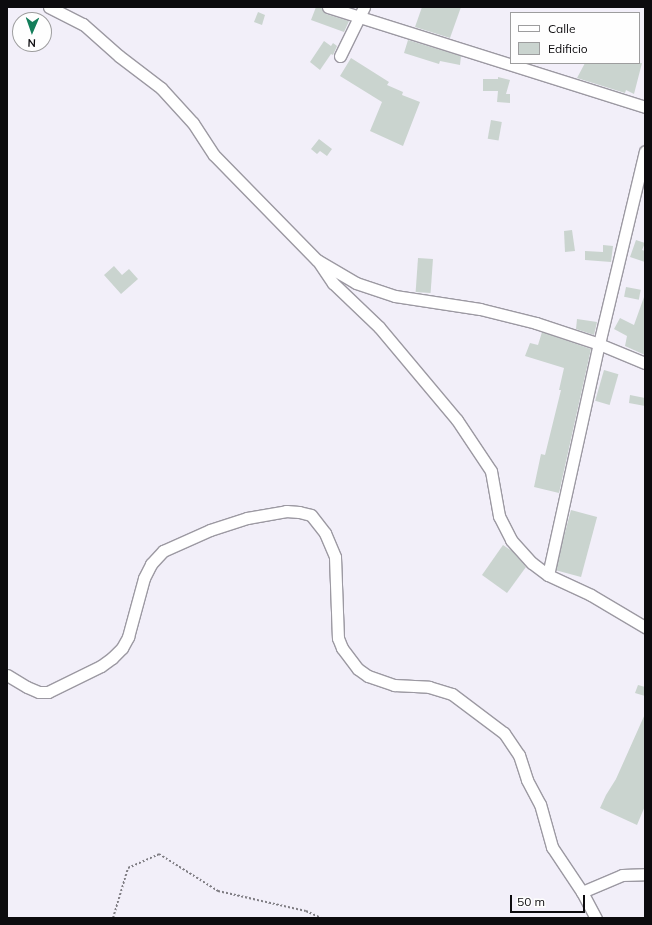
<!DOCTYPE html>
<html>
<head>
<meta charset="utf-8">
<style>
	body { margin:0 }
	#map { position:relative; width:652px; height:925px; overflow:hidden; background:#f2eff9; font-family:Mulish,sans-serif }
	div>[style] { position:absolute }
	.building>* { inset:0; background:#cad4cf; transform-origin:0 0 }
	.path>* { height:2px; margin-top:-1px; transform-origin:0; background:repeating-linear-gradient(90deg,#817f85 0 2px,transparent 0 4px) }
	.roads { filter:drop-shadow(1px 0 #9c99a2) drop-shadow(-1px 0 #9c99a2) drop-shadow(0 1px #9c99a2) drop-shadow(0 -1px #9c99a2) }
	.street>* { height:11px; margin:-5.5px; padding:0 5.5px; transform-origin:5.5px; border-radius:5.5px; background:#fff }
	span { translate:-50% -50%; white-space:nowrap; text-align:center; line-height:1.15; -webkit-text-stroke:3.5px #fefefe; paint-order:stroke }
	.frame { position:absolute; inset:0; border:8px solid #0c0b0e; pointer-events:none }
	.legend { position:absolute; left:510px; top:12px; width:130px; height:52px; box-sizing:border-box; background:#fefefe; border:1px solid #9d9d9e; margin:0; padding:5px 7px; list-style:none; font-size:12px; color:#0c0b0e }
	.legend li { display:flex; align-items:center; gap:8px; height:20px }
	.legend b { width:20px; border:1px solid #9d9d9e }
	.north { position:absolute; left:12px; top:12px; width:40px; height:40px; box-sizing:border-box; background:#fefefe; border:1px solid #9d9d9e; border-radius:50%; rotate:182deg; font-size:11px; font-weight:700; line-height:16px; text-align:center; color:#0c0b0e }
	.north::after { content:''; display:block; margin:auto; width:14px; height:18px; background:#137e5a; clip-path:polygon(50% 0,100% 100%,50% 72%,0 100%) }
	.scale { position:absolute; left:510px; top:895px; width:75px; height:18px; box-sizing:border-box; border:2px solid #0c0b0e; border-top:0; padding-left:5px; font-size:12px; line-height:14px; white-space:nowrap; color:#0c0b0e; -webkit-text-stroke:3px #fefefe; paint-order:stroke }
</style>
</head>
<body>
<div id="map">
	<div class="building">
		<div style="clip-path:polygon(316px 7px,321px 7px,326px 14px,349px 21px,344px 32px,311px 20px)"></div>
		<div style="clip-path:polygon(422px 7px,461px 7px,450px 38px,415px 27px)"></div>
		<div style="clip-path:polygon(258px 12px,265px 15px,262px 25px,254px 22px)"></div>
		<div style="clip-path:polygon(408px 40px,461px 56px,460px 65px,440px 61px,439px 64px,404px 53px)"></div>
		<div style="clip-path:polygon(324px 41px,331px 46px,333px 43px,337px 46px,333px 55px,331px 54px,320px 70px,310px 62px)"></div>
		<div style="clip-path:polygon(351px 58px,389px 82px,387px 85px,403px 92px,402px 95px,420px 102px,403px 146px,370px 131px,382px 102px,340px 76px)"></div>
		<div style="clip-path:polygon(585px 63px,642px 63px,634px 94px,626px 90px,625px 93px,577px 78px)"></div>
		<div style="clip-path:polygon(498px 77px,510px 80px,506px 94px,510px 94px,510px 103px,497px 102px,498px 91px,483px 91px,483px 79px,498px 79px)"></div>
		<div style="left:491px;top:120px;width:11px;height:19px;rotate:10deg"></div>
		<div style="clip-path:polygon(319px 139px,332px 149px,327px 156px,320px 151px,317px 154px,311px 149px)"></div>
		<div style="clip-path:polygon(572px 230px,575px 251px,565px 252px,564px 231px)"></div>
		<div style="clip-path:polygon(636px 240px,645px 243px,642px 250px,645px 251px,645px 262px,630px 257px)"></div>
		<div style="clip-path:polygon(603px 245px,613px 246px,611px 262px,585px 260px,585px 251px,603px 252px)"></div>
		<div style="left:418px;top:258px;width:15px;height:34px;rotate:4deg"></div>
		<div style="clip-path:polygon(114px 266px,122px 275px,129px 269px,138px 279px,121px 294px,104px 275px)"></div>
		<div style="left:626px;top:287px;width:15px;height:10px;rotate:11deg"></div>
		<div style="clip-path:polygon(644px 297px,645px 297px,645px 355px,625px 346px,627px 336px,614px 329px,620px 318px,634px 325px)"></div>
		<div style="clip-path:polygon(577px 319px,597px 322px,594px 335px,576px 329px)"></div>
		<div style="clip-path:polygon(542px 332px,591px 349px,559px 493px,534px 487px,541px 454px,545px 455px,561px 390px,559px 390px,564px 368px,525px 356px,530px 343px,538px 345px)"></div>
		<div style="left:604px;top:370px;width:15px;height:32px;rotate:16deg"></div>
		<div style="clip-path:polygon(630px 395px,645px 398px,645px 406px,629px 403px)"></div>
		<div style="left:571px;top:510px;width:27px;height:62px;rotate:15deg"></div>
		<div style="clip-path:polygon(503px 545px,512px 551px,526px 567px,507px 593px,482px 575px)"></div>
		<div style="clip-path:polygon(638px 685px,645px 687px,645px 696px,635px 693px)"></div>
		<div style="clip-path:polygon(645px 714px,645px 806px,637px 825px,600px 808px,606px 795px,616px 779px)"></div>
	</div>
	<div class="path">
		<div style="left:113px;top:918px;width:52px;rotate:-73.3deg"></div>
		<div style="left:128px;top:868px;width:34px;rotate:-24deg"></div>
		<div style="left:159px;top:854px;width:70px;rotate:32.1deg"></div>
		<div style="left:218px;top:891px;width:90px;rotate:12.8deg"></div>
		<div style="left:306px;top:911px;width:17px;rotate:25deg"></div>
	</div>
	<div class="roads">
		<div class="street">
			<div style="left:49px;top:7px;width:38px;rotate:27deg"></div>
			<div style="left:83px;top:24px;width:48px;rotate:41.6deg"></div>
			<div style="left:119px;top:56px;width:53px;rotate:37.3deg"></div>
			<div style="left:161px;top:88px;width:47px;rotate:47.6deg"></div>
			<div style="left:193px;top:123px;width:38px;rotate:57deg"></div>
			<div style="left:214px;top:155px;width:147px;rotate:45.6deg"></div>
			<div style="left:317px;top:260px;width:45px;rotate:30.5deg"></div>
			<div style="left:356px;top:283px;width:41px;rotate:18.4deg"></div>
			<div style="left:395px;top:296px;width:86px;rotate:8.7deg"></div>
			<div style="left:480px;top:309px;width:58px;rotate:14deg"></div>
			<div style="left:536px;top:323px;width:66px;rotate:18.4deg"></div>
			<div style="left:599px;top:344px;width:50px;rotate:22.4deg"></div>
			<div style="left:328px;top:7px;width:332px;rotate:17.5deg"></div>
			<div style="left:340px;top:56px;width:55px;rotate:-63.9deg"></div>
			<div style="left:318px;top:261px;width:27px;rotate:56deg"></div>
			<div style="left:333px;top:283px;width:64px;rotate:43.7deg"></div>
			<div style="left:379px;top:327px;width:121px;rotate:50deg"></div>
			<div style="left:457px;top:420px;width:61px;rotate:56.3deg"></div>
			<div style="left:491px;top:471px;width:46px;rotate:79.9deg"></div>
			<div style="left:499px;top:516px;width:27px;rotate:63deg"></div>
			<div style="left:511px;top:540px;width:31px;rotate:48deg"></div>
			<div style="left:532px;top:563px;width:20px;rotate:37deg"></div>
			<div style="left:548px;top:575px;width:47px;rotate:24.9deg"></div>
			<div style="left:591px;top:595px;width:63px;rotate:30.7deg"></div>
			<div style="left:548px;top:575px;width:237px;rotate:-77.6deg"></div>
			<div style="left:599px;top:344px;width:198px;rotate:-76.6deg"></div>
			<div style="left:7px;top:675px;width:23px;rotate:31deg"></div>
			<div style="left:27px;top:687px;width:13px;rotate:23deg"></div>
			<div style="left:39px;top:692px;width:9px"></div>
			<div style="left:48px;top:692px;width:59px;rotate:-26.1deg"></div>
			<div style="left:101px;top:666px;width:14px;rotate:-36deg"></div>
			<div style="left:112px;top:658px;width:14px;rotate:-45deg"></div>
			<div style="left:122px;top:648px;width:13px;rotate:-61deg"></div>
			<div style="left:128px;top:637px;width:61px;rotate:-74.8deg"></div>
			<div style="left:144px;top:578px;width:16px;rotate:-63deg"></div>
			<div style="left:151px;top:564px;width:18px;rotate:-47deg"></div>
			<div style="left:163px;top:551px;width:51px;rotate:-24.1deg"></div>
			<div style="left:210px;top:530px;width:39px;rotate:-18deg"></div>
			<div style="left:247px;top:518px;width:40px;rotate:-10deg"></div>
			<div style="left:286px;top:511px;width:13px;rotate:4deg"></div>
			<div style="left:299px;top:512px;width:12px;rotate:14deg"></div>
			<div style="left:311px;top:515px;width:23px;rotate:52deg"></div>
			<div style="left:325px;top:533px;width:26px;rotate:67deg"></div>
			<div style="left:335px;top:557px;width:81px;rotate:87.9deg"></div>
			<div style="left:338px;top:638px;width:11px;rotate:68deg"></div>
			<div style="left:342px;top:648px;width:26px;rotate:53deg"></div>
			<div style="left:358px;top:669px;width:12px;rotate:35deg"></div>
			<div style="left:368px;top:676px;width:28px;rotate:19deg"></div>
			<div style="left:394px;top:685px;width:35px;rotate:3deg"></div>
			<div style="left:429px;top:687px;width:24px;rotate:17deg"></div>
			<div style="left:452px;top:694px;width:65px;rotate:36.9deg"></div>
			<div style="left:504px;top:733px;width:27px;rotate:56deg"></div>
			<div style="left:519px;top:755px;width:26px;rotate:72deg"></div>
			<div style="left:527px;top:780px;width:27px;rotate:62deg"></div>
			<div style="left:540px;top:804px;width:45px;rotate:74.4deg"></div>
			<div style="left:552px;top:847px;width:54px;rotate:56.3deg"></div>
			<div style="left:582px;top:892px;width:43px;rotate:-23deg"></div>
			<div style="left:622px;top:875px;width:23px;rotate:-2deg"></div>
			<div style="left:582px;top:892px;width:30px;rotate:62deg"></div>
		</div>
	</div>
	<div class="frame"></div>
	<ul class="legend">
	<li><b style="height:5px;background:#fff"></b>Calle</li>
	<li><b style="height:11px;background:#cad4cf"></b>Edificio</li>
	</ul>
	<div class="north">N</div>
	<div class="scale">50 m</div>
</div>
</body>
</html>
